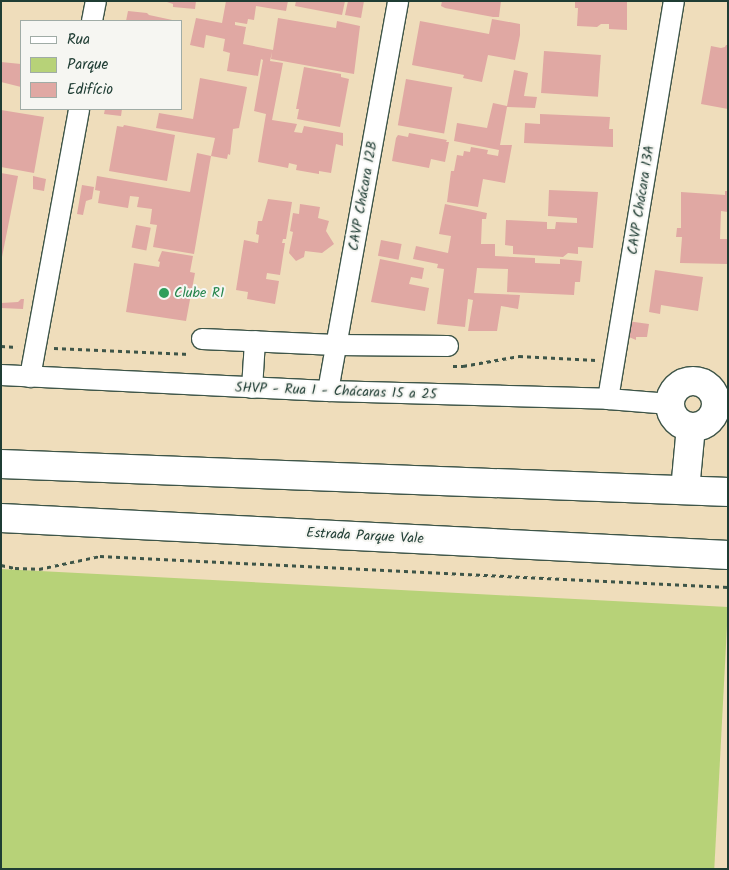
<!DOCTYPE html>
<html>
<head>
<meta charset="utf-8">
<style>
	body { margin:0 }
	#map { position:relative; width:729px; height:870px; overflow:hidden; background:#efddbb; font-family:Kalam,sans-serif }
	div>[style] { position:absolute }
	.green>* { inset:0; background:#b7d278; transform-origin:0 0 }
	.building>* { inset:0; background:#e0a8a3; transform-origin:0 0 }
	.path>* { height:3px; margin-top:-1.5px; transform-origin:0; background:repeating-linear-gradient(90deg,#3e5548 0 4px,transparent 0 8px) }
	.roads { filter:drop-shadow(1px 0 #3e5548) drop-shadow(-1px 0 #3e5548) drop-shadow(0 1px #3e5548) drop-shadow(0 -1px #3e5548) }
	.street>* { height:20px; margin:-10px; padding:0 10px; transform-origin:10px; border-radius:10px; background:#fff }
	.secondary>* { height:28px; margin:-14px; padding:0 14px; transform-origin:14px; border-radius:14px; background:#fff }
	.secondary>.ring { margin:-14px; padding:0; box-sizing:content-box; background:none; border:28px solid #fff; border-radius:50% }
	.primary>* { height:28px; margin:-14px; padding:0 14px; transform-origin:14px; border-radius:14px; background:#fff }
	.dots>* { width:14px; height:14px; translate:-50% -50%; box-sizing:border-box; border:2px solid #f6f6f2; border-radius:50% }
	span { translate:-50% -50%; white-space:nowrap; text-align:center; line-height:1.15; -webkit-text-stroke:4px #f6f6f2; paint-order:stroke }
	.street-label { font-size:14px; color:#1f3d34 }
	.leisure-label { font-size:14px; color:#27864d }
	.left { translate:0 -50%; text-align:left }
	.frame { position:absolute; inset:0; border:2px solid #1f3d34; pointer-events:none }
	.legend { position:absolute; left:20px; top:20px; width:162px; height:90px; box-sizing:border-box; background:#f6f6f2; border:1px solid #a0aca6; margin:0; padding:6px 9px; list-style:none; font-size:15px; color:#1f3d34 }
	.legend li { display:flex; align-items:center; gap:10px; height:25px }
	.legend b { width:25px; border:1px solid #a0aca6 }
</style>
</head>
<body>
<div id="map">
	<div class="green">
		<div style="left:1px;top:569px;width:728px;height:300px;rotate:3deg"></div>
	</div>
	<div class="building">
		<div style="clip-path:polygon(164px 1px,196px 1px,195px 9px,173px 7px,173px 4px)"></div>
		<div style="clip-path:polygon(226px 1px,288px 1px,286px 11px,256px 6px,254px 20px,248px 19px,247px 24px,235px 22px,235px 25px,246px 27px,243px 44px,273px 50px,278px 18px,336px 28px,337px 21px,360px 26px,354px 74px,271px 59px,272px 52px,270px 61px,283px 63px,272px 120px,297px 124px,294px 132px,302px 133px,304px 126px,343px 133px,343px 146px,336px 144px,331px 173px,319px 171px,319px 174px,296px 170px,297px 165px,289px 163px,288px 168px,258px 162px,266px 114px,254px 111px,263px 60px,261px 59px,258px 76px,227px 71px,230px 53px,223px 51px,225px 39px,206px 35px,204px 48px,190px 45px,196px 18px,222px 23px)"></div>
		<div style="clip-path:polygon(296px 1px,345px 1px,342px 15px,295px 6px)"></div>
		<div style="clip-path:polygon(348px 1px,364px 1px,361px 18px,345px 15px)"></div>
		<div style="clip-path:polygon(442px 1px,501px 1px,499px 17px,493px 17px,445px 8px,441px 6px)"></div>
		<div style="clip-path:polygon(575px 1px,627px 1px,627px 30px,609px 29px,609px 24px,601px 24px,597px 27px,577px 26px,578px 8px,575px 8px)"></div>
		<div style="clip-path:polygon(128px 11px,147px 13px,149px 15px,177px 21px,126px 21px)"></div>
		<div style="clip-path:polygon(492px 19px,520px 24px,520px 35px,515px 60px,488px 55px,482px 82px,463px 78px,464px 75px,412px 65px,420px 21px,489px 34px)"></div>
		<div style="clip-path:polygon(726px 45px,728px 45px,728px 109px,701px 104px,711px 46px,721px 48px,725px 47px)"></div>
		<div style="left:544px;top:51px;width:57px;height:42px;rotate:4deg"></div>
		<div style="clip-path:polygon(1px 62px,21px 64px,21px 87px,1px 82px)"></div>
		<div style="clip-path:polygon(304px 67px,341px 74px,341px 77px,349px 79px,340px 127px,297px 119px,299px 109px,296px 109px)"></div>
		<div style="clip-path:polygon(514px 70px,528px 73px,524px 96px,537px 97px,535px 108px,507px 107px,500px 145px,512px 145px,505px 183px,483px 179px,478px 207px,447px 202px,451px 171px,454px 171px,457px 155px,463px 156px,464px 151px,470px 152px,471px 147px,488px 150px,487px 154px,498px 156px,499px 150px,454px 141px,457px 123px,487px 128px,493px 103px,507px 106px)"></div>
		<div style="clip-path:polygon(200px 78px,247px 87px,239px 128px,233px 129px,230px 155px,228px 154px,227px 159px,211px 156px,215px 138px,156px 128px,159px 113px,193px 119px)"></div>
		<div style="left:406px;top:79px;width:47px;height:47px;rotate:10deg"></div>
		<div style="clip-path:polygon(105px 109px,122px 109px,121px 116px,104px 114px)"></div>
		<div style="clip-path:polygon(1px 110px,44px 117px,34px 173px,1px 167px)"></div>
		<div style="clip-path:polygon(540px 114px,610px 117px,609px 129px,613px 129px,613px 147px,524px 143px,525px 123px,540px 124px)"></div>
		<div style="clip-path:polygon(124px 125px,175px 135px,167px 181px,109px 171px,117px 126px,123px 127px)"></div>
		<div style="clip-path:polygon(409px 133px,447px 140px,446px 142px,449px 142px,445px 162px,431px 159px,429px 168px,392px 161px,396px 138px,398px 135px,408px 137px)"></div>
		<div style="clip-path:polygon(197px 153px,211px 156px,194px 254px,153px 247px,157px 225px,150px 224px,152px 209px,137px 207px,139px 197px,130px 196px,128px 208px,98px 203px,100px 191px,95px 190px,97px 176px,190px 192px)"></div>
		<div style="clip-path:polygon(1px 173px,18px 176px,2px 257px,1px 257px)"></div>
		<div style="clip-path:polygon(33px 176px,46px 179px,44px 191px,33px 189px)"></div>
		<div style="clip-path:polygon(82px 185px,94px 187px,92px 199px,86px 201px,83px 215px,77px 214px)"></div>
		<div style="clip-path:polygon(549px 190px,598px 192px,593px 248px,578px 247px,578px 254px,568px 253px,563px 257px,513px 254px,513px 246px,505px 245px,506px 220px,547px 222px,547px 229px,555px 229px,556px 222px,577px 223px,577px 218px,548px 216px)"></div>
		<div style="clip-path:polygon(725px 191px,728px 191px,728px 212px,721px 211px,720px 239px,728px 239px,728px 264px,680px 263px,682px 237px,676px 237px,677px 228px,681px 228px,681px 192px,725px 195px)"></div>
		<div style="clip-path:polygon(268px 199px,292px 202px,286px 239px,283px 239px,282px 243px,285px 243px,280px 275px,267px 273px,266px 279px,279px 281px,275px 304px,247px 299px,248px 292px,236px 290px,244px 240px,258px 243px,259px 235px,256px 234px,258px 221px,262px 221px)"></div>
		<div style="clip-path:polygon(300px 204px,320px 207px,318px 218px,329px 221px,326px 231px,334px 244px,322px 253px,305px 251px,304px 257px,296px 261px,289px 253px,293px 232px,290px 231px,293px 213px,299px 214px)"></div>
		<div style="clip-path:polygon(445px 204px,487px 213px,486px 219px,482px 219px,481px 244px,495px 244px,495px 256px,535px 258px,535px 263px,560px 264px,560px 259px,582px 261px,580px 282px,575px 282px,574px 295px,507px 292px,508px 269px,477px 268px,474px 293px,520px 295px,518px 309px,501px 306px,497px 331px,468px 331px,473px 300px,468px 299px,465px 327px,437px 324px,444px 269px,437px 268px,438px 264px,413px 259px,416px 246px,448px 253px,451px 236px,439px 234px)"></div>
		<div style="left:136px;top:225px;width:15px;height:23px;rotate:11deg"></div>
		<div style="left:381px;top:240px;width:21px;height:16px;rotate:11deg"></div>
		<div style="clip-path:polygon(162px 251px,193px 256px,190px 272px,195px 273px,186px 321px,126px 312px,134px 263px,159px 267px,160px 262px,158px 261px)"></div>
		<div style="clip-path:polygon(380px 259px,424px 268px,422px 279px,411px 277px,409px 284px,429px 288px,425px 311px,371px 302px)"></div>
		<div style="clip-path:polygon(655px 270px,703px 277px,698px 311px,661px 305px,660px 314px,649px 312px)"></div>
		<div style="clip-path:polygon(21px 299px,24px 299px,23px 309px,1px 308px,1px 303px,18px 302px)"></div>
		<div style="clip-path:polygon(627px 321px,649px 324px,647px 337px,636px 337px,636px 340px,629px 337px,627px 335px)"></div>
	</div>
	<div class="path">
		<div style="left:1px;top:346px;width:16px;rotate:4deg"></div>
		<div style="left:54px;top:348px;width:136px;rotate:2.5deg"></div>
		<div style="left:453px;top:366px;width:10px"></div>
		<div style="left:463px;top:366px;width:57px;rotate:-10.1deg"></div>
		<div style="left:519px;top:356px;width:77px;rotate:3deg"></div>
		<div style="left:1px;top:565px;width:14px;rotate:12deg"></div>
		<div style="left:15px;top:568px;width:24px;rotate:2deg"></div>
		<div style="left:39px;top:569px;width:62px;rotate:-12deg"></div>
		<div style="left:100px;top:556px;width:629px;rotate:2.83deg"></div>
	</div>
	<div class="roads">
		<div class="street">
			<div style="left:92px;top:21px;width:20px;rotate:-79deg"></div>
			<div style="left:202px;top:339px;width:134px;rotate:2.6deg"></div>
			<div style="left:336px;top:345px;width:112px;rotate:0.5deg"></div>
			<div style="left:1px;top:375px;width:327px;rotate:2.8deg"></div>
			<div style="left:328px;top:391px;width:280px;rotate:1.6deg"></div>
			<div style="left:608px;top:399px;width:62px;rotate:4.6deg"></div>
			<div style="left:30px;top:377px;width:272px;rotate:-79.6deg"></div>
			<div style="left:252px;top:388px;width:47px;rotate:-86.3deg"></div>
			<div style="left:328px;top:391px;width:396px;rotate:-79.8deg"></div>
			<div style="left:608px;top:399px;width:403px;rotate:-80.6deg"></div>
		</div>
		<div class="secondary">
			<div class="ring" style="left:670px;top:381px;width:18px;height:18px"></div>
			<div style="left:685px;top:490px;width:63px;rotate:-84.6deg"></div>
		</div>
		<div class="primary">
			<div style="left:1px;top:464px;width:728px;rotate:2.21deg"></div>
			<div style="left:1px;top:518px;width:728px;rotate:2.91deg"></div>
		</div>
	</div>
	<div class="dots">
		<div style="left:164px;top:293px;background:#2e9e5b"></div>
	</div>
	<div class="street-label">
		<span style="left:363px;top:196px;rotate:-80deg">CAVP Chácara 12B</span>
		<span style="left:641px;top:200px;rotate:-81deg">CAVP Chácara 13A</span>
		<span style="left:336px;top:391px;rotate:2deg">SHVP - Rua 1 - Chácaras 15 a 25</span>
		<span style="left:365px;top:536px;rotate:3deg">Estrada Parque Vale</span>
	</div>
	<div class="leisure-label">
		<span class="left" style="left:174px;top:293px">Clube R1</span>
	</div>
	<div class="frame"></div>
	<ul class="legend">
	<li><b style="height:6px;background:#fff"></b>Rua</li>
	<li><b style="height:14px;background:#b7d278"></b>Parque</li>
	<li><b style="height:14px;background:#e0a8a3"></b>Edifício</li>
	</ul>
</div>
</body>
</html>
